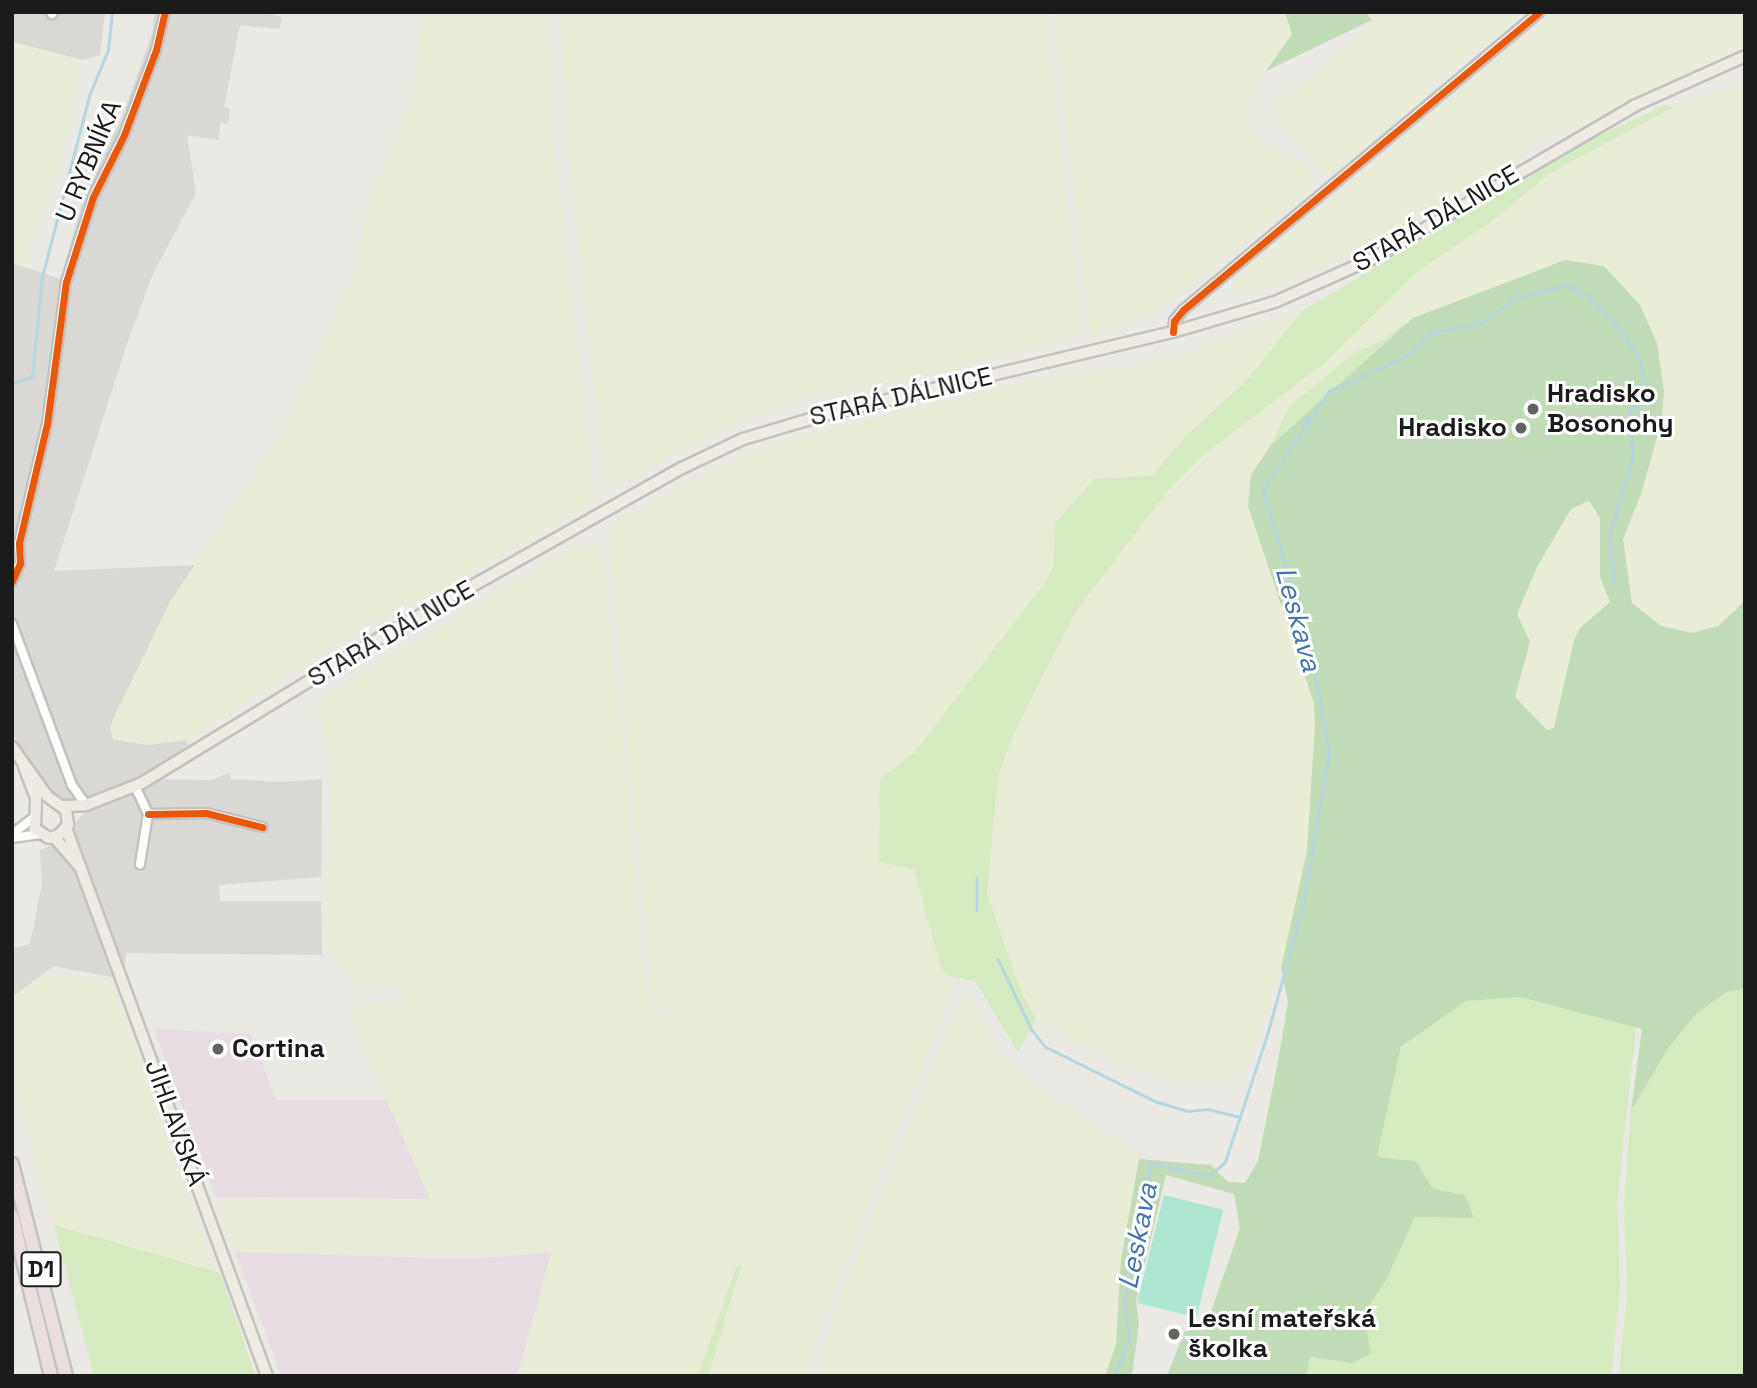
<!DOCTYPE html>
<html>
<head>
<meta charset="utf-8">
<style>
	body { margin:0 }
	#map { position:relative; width:1757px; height:1388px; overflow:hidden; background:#eae9e4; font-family:"Space Grotesk",sans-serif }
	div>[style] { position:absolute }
	.residential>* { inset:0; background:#d9d8d5 }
	.industrial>* { inset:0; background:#e8dce3 }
	.farmland>* { inset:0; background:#e9ecd6; transform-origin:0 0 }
	.grass>* { inset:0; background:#d5eac0 }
	.forest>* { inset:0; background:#c2dbb7 }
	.pitch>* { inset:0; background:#ace5d0; transform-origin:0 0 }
	.parking>* { inset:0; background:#d8d8d6 }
	.stream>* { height:2.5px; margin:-1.25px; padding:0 1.25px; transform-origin:1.25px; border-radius:1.25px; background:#b5d5e0 }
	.roads { filter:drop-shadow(2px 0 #c2c2c0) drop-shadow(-2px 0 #c2c2c0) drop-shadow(0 2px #c2c2c0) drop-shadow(0 -2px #c2c2c0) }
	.minor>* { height:8px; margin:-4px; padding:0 4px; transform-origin:4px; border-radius:4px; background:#fcfcfb }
	.major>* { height:10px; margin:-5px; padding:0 5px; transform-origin:5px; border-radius:5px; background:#f0ebe2 }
	.highway>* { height:12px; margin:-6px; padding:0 6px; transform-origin:6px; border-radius:6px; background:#e9ddde }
	.cycleway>* { height:7px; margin:-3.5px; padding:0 3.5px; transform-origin:3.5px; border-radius:3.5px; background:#e8590c }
	.dots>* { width:19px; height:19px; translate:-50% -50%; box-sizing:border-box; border:4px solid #fff; border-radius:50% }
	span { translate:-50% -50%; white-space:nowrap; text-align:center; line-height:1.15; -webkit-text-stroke:6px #fff; paint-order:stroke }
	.shield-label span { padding:2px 5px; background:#fff; border:2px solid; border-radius:5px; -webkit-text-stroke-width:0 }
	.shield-label { font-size:24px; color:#1b1b1b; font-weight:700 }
	.street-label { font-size:26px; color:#1b1b1b }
	.poi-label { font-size:26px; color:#1b1b1b; font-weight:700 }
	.left { translate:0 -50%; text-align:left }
	.right { translate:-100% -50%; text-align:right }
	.water-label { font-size:28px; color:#4474af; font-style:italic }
	.frame { position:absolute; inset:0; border:14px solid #1b1b1b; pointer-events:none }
</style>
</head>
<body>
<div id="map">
	<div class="residential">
		<div style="clip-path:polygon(12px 12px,105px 12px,100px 55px,83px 60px,12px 42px)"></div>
		<div style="clip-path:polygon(154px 12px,260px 12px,282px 17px,279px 29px,240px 25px,224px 107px,230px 108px,228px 124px,221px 122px,218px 140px,187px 135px,196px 193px,152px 276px,127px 344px,54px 571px,196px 565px,170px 602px,110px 728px,113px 739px,121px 741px,149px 745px,185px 740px,188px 745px,144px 778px,69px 805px,47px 793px,12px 733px,12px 263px,61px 279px,83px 198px,122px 117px,153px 31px)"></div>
		<div style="clip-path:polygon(229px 773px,231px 779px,280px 782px,322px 779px,321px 877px,219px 885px,220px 901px,321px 901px,322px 955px,126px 953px,125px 968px,72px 826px,86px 811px,160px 779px,211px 780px)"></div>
		<div style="clip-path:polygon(57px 843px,76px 867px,115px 972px,111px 977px,54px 966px,12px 997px,12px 948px,30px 944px,42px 884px,40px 850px)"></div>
	</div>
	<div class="industrial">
		<div style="clip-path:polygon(154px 1029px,251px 1034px,276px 1100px,386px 1100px,431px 1199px,216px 1197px)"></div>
		<div style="clip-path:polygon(235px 1252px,463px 1259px,551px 1253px,517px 1376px,281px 1376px)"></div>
	</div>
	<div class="farmland">
		<div style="clip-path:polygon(423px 12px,547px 12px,554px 147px,595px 501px,443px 589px,380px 617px,185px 740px,149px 745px,113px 739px,112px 721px,170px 602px,280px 438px,353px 277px,374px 191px,412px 100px)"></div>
		<div style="clip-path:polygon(560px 12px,1045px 12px,1082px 334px,935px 374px,809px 396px,732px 425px,609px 489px,604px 479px,570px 160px)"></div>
		<div style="clip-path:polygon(1054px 12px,1285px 12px,1292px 34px,1270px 62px,1244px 115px,1265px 144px,1303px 163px,1314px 176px,1310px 190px,1159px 309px,1091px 336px)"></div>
		<div style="clip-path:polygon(1365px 12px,1524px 12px,1438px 80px,1425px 75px,1386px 24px,1372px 20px)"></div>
		<div style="clip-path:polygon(1554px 12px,1745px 12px,1745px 44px,1568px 131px,1540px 138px,1491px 178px,1470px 189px,1451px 191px,1425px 215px,1373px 243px,1263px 291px,1244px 296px,1237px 292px,1231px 284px,1237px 276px)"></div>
		<div style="left:1379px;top:22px;width:88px;height:138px;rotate:51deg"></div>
		<div style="clip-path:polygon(12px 42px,83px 60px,60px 170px,30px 241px,30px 261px,25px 266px,12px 263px)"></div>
		<div style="clip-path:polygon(1745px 83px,1745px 601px,1718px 626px,1692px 633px,1653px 622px,1629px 595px,1623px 539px,1655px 450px,1664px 391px,1657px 343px,1640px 305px,1499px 288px,1413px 318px,1290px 406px,1249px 483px,1248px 506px,1314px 703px,1316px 736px,1304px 873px,1281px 968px,1251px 1062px,1234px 1077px,1220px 1081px,1171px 1081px,1118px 1062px,1036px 1019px,1020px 989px,987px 893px,995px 804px,1000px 769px,1022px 717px,1063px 633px,1097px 580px,1171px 487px,1203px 455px,1322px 365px,1416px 273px,1496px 218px,1549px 174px,1673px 107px)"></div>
		<div style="clip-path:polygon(1305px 308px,1248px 379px,1185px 437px,1152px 476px,1105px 476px,1094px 479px,1080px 493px,1055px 523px,1054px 566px,1047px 580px,913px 754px,880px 779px,879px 860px,914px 869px,938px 962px,952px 990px,827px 1310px,817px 1314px,820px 1323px,808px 1376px,708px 1376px,741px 1266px,687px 1167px,654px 1016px,685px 1167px,736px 1263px,698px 1376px,520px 1376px,552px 1250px,430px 1255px,242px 1251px,231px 1244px,220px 1208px,225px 1198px,430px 1199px,350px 1014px,359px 1005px,408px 1001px,402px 984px,360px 985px,327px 947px,333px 766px,318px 710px,322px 699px,571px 548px,601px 542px,622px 722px,642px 959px,654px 1015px,674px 1016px,674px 1008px,655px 1004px,651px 981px,615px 610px,609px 538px,617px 522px,735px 459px,792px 438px,1014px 384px,1112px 367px,1129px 369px,1186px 354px)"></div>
		<div style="clip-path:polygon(1589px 501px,1600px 518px,1600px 577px,1610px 602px,1580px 628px,1554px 728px,1547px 730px,1515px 697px,1530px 642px,1517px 613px,1537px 567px,1571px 509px)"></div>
		<div style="clip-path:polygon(46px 974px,90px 977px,113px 986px,212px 1265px,220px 1273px,54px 1225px,12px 1075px,12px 997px)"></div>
		<div style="clip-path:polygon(962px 995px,973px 999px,999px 1051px,1020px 1075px,1139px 1155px,1141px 1170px,1116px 1306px,1116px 1344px,1105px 1376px,818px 1376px,836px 1311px)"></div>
	</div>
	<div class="grass">
		<div style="clip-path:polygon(1664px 105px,1673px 107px,1549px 174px,1496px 218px,1416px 273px,1322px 365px,1203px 455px,1171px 487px,1076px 611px,1015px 731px,1000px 769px,995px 804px,987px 893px,1020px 989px,1036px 1019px,1018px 1052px,975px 981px,948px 976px,941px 968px,914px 869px,879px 862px,880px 779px,913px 754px,1047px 580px,1054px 566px,1055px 523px,1094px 479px,1152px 476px,1185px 437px,1248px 379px,1302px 311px,1594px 138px)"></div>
		<div style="clip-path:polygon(1413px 318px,1342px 382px,1270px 446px,1290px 406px,1354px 353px,1379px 342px)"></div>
		<div style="clip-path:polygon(1745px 989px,1745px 1376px,1619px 1376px,1627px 1294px,1624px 1204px,1631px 1111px,1669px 1047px,1696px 1014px,1728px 992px)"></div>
		<div style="clip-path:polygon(1520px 997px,1636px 1027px,1617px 1202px,1620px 1288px,1611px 1376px,1306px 1376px,1309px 1357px,1352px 1363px,1364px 1313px,1386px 1280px,1415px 1217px,1473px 1218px,1433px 1190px,1416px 1161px,1377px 1157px,1401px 1048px,1466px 1001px)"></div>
		<div style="clip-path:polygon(54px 1225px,220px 1273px,256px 1376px,94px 1376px)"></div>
		<div style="clip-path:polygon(741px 1266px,708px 1376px,698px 1376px,736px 1267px)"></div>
	</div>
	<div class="forest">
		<div style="clip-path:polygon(1285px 12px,1365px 12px,1372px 20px,1266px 71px,1292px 34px)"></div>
		<div style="clip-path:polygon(evenodd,1565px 260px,1604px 266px,1640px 305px,1657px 343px,1664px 391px,1662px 420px,1641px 494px,1623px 539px,1632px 603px,1661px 626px,1692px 633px,1718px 626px,1745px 601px,1745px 989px,1727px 992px,1696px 1014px,1669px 1047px,1631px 1111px,1642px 1029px,1520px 997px,1466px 1001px,1401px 1047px,1377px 1157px,1416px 1161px,1433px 1189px,1465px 1195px,1474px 1218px,1415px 1217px,1386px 1280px,1364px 1313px,1371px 1354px,1352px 1363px,1310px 1357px,1306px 1376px,1167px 1376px,1184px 1332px,1206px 1326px,1240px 1228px,1234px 1194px,1166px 1175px,1136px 1302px,1139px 1323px,1132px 1376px,1105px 1376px,1116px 1344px,1121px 1259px,1139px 1159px,1211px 1165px,1228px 1182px,1245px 1183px,1258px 1161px,1278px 1061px,1288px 1002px,1281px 968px,1307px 851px,1315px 723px,1314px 703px,1248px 506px,1251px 475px,1270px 446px,1413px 318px,1565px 260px,1589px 501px,1600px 518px,1600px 577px,1610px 602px,1580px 628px,1574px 640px,1554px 728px,1547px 730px,1515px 697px,1530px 642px,1517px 614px,1537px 567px,1571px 509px,1589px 501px)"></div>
	</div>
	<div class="pitch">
		<div style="left:1164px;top:1195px;width:61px;height:111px;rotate:14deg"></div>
	</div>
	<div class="parking">
		<div style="clip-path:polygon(39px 394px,45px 395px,42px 431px,30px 482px,23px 480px)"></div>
	</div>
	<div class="stream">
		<div style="left:12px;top:383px;width:21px;rotate:-17deg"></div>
		<div style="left:32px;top:377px;width:100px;rotate:-84.3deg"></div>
		<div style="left:42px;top:277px;width:187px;rotate:-75.4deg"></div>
		<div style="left:89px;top:96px;width:50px;rotate:-67.6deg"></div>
		<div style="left:108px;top:50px;width:38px;rotate:-84deg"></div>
		<div style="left:1303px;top:426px;width:11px;rotate:-63deg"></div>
		<div style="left:977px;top:878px;width:32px;rotate:90deg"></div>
		<div style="left:998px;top:959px;width:79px;rotate:64.4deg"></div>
		<div style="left:1032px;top:1030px;width:22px;rotate:51deg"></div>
		<div style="left:1046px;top:1047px;width:122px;rotate:26.4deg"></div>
		<div style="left:1155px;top:1101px;width:34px;rotate:17deg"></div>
		<div style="left:1187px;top:1111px;width:21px;rotate:-5deg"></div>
		<div style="left:1208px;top:1109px;width:33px;rotate:14deg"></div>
		<div style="left:1114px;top:1376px;width:40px;rotate:-68deg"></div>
		<div style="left:1129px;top:1339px;width:35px;rotate:-98deg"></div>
		<div style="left:1124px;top:1304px;width:144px;rotate:-79.2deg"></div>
		<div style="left:1151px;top:1163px;width:59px;rotate:12.6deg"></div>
		<div style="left:1209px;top:1176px;width:21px;rotate:-41deg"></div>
		<div style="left:1225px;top:1162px;width:134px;rotate:-71.7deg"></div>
		<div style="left:1267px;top:1035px;width:135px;rotate:-74.5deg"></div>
		<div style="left:1303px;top:905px;width:154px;rotate:-80.3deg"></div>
		<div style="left:1329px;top:753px;width:107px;rotate:-100.3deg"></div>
		<div style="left:1310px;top:648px;width:165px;rotate:-106.6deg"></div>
		<div style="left:1263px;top:490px;width:119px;rotate:-56.3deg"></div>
		<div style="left:1329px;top:391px;width:83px;rotate:-24.1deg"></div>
		<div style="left:1405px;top:357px;width:38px;rotate:-42deg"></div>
		<div style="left:1433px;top:332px;width:49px;rotate:-10.6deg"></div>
		<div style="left:1481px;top:323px;width:41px;rotate:-36deg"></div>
		<div style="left:1514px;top:299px;width:55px;rotate:-14.8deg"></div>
		<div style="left:1567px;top:285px;width:27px;rotate:28deg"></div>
		<div style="left:1591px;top:298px;width:44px;rotate:46.8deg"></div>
		<div style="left:1621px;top:330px;width:34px;rotate:56deg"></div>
		<div style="left:1640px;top:358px;width:31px;rotate:79deg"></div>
		<div style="left:1646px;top:388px;width:11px;rotate:95deg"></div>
		<div style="left:1645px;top:399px;width:20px;rotate:139deg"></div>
		<div style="left:1630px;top:412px;width:47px;rotate:86.3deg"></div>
		<div style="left:1633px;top:459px;width:78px;rotate:107deg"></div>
		<div style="left:1610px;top:534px;width:47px;rotate:85.1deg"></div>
	</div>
	<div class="roads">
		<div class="minor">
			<div style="left:52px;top:14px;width:2px;rotate:-63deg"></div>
			<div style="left:1173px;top:332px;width:11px;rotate:-85deg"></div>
			<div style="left:1174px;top:321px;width:14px;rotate:-51deg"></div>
			<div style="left:1183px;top:310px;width:464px;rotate:-39.9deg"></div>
			<div style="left:12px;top:581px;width:20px;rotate:-66deg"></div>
			<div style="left:20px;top:563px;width:20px;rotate:-93deg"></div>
			<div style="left:19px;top:543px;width:122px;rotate:-76.8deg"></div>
			<div style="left:47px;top:424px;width:143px;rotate:-82.4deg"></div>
			<div style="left:66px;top:282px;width:89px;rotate:-72.4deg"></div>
			<div style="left:93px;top:197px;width:69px;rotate:-63.4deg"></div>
			<div style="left:124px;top:135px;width:91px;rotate:-69.4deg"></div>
			<div style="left:156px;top:50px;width:39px;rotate:-77deg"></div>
			<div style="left:12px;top:624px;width:172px;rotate:69.6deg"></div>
			<div style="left:72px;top:785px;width:24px;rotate:55deg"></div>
			<div style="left:135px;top:786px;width:31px;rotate:65deg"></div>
			<div style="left:148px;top:814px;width:51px;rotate:99.1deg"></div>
			<div style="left:148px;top:814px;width:58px;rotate:-1deg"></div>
			<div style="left:206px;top:813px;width:58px;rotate:14deg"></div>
			<div style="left:12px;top:834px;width:26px;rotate:-37deg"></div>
			<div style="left:12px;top:838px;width:27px;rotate:-8deg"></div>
		</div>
		<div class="major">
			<div style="left:12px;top:747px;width:60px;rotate:54.5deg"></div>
			<div style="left:47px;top:796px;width:24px;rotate:36deg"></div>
			<div style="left:66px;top:810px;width:15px;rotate:82deg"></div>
			<div style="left:68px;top:825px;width:13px;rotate:132deg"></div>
			<div style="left:59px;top:835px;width:10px;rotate:163deg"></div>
			<div style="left:49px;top:838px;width:17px;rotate:-147deg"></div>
			<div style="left:35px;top:829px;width:31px;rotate:-88deg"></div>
			<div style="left:36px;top:798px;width:34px;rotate:-111deg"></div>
			<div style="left:62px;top:806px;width:24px;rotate:-2deg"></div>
			<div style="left:86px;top:805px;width:60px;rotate:-21.4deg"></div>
			<div style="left:142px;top:783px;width:279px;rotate:-31.4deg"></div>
			<div style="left:380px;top:638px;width:347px;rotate:-29.4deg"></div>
			<div style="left:682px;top:468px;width:68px;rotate:-25.4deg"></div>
			<div style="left:743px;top:439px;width:84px;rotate:-16.5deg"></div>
			<div style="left:824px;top:415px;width:359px;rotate:-13.4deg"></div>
			<div style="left:1173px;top:332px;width:106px;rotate:-16.4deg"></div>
			<div style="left:1275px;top:302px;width:111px;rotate:-24deg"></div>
			<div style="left:1376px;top:257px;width:299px;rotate:-30.3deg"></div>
			<div style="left:1634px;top:106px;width:122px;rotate:-24.2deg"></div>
			<div style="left:66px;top:828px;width:584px;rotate:69.86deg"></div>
			<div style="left:54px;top:837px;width:37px;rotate:49deg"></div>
		</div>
		<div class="highway">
			<div style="left:12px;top:1164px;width:219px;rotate:75.7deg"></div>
			<div style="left:12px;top:1216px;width:165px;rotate:76.3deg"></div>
		</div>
	</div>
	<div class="cycleway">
		<div style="left:1173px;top:332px;width:11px;rotate:-85deg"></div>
		<div style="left:1174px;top:321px;width:14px;rotate:-51deg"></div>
		<div style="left:1183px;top:310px;width:464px;rotate:-39.9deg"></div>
		<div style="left:12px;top:581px;width:20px;rotate:-66deg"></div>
		<div style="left:20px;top:563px;width:20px;rotate:-93deg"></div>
		<div style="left:19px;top:543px;width:122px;rotate:-76.8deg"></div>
		<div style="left:47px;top:424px;width:143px;rotate:-82.4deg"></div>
		<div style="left:66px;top:282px;width:89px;rotate:-72.4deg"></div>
		<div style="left:93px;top:197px;width:69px;rotate:-63.4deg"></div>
		<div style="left:124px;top:135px;width:91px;rotate:-69.4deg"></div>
		<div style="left:156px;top:50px;width:39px;rotate:-77deg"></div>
		<div style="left:148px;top:814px;width:58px;rotate:-1deg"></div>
		<div style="left:206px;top:813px;width:58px;rotate:14deg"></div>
	</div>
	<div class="dots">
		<div style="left:1533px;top:409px;background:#636361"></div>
		<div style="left:1521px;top:428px;background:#636361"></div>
		<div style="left:218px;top:1049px;background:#636361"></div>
		<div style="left:1174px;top:1334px;background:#636361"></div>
	</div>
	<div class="shield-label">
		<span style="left:41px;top:1269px">D1</span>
	</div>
	<div class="street-label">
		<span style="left:89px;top:161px;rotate:-67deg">U RYBNÍKA</span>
		<span style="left:1436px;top:219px;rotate:-30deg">STARÁ DÁLNICE</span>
		<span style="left:901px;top:397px;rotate:-13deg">STARÁ DÁLNICE</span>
		<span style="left:391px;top:634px;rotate:-30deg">STARÁ DÁLNICE</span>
		<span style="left:175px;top:1123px;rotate:70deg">JIHLAVSKÁ</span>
	</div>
	<div class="poi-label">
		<span class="left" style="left:1547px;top:409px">Hradisko<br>Bosonohy</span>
		<span class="right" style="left:1507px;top:428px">Hradisko</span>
		<span class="left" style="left:232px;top:1049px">Cortina</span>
		<span class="left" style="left:1188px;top:1334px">Lesní mateřská<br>školka</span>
	</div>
	<div class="water-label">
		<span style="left:1299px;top:619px;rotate:75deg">Leskava</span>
		<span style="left:1137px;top:1236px;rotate:-79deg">Leskava</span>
	</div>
	<div class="frame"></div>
</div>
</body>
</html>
